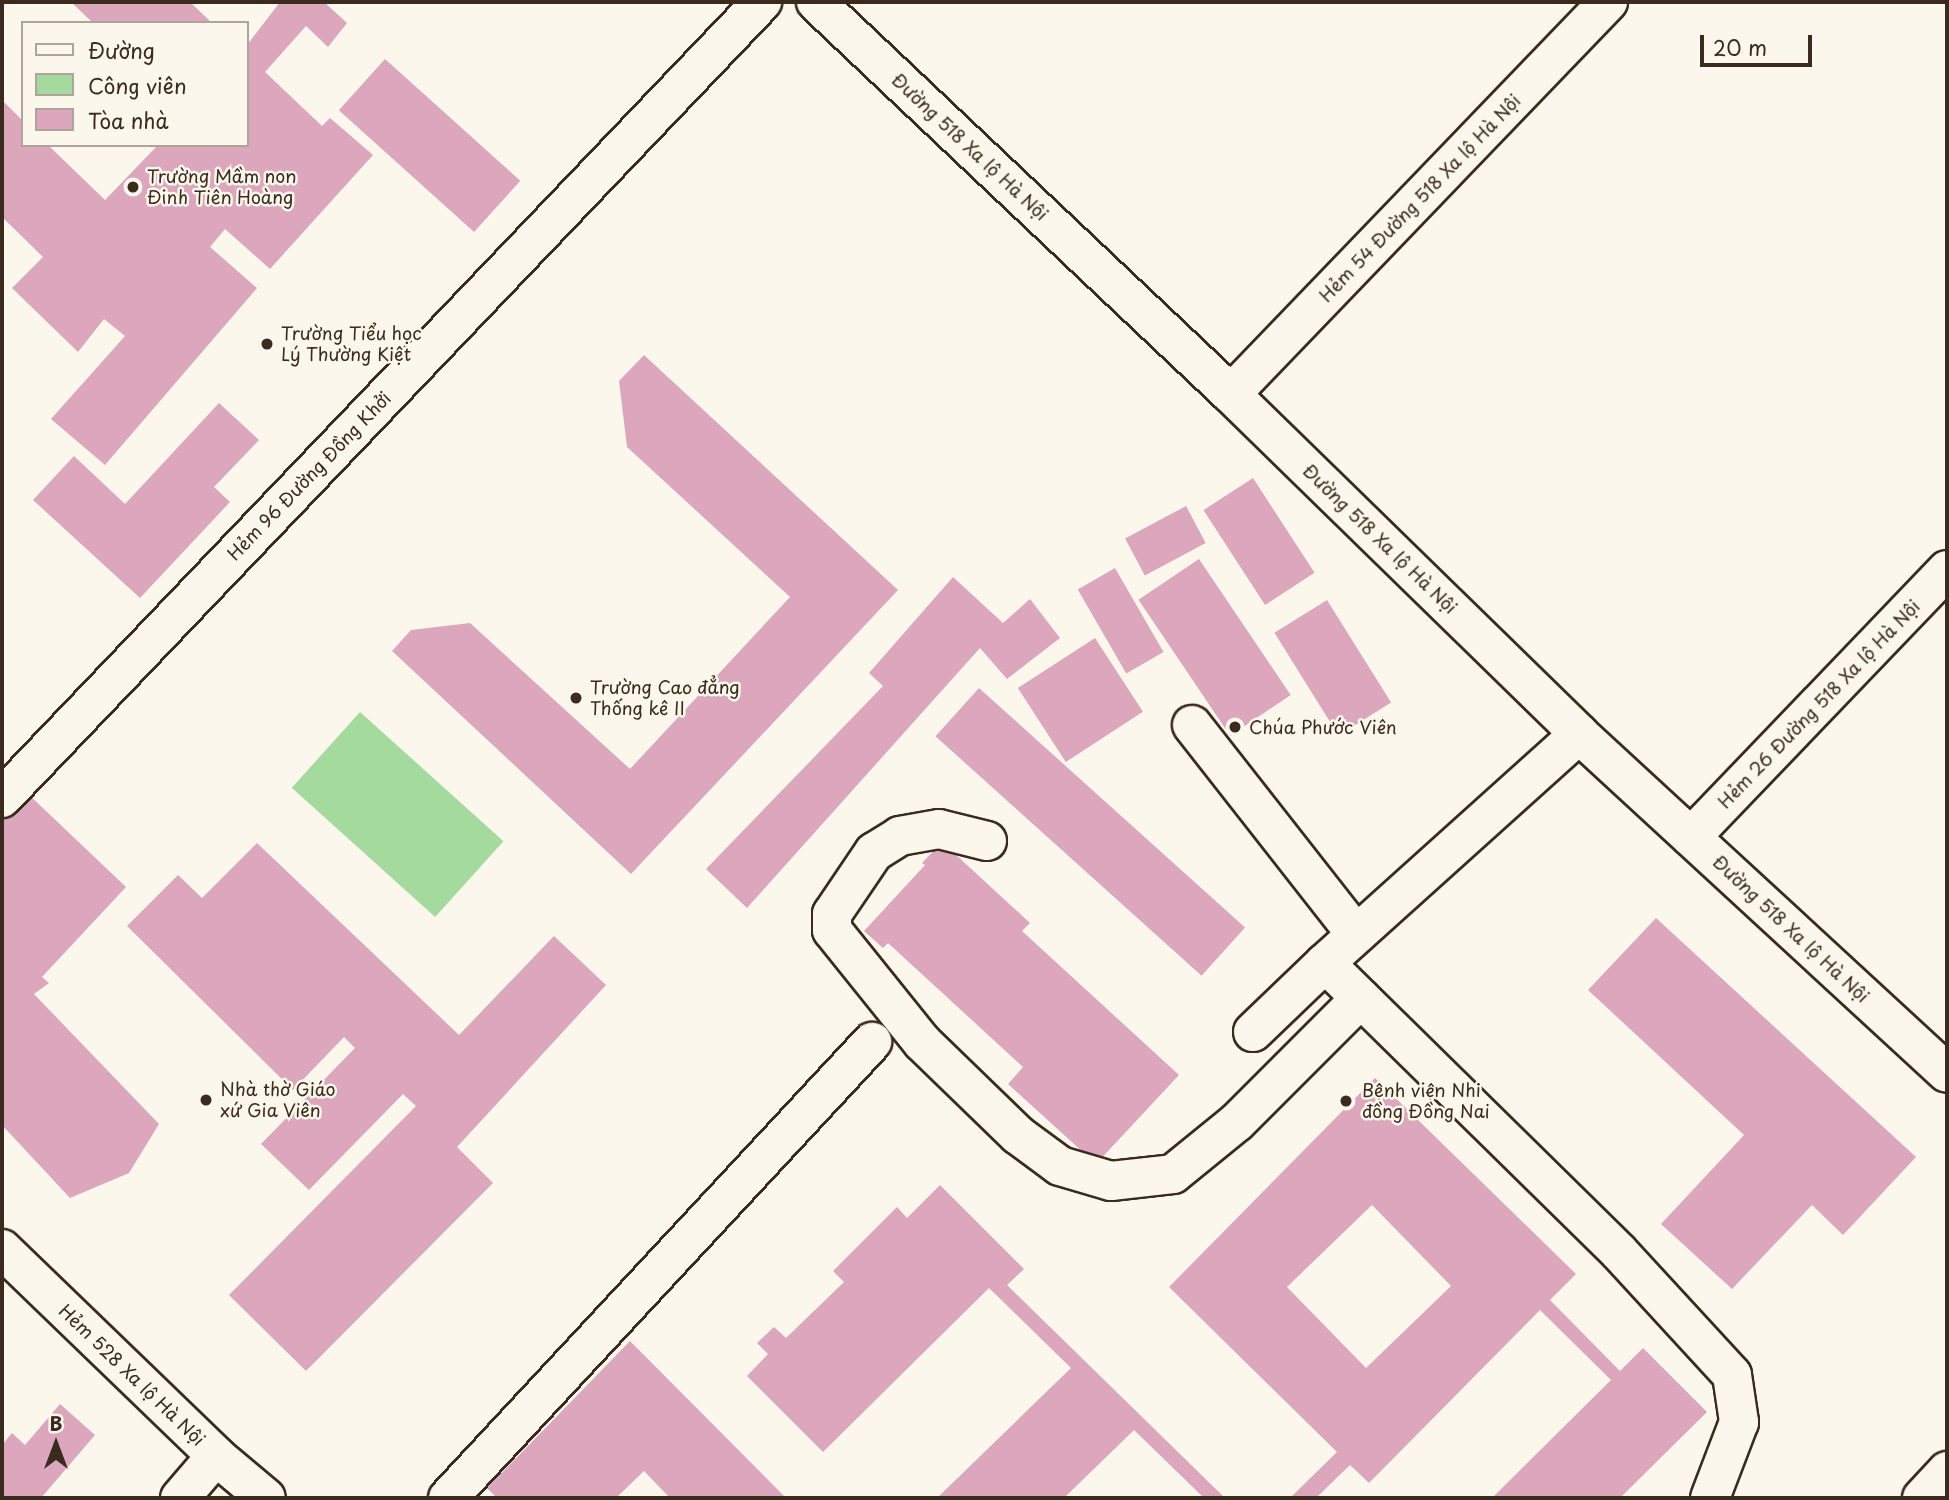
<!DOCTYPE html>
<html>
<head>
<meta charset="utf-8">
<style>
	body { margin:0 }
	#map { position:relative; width:1949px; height:1500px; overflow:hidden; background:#fbf7ec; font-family:"Playpen Sans",sans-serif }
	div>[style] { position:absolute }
	.green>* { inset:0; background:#a4da9e; transform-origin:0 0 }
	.building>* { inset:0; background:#dca6bd; transform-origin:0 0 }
	.roads { filter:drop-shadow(2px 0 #3b2a1e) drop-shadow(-2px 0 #3b2a1e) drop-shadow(0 2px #3b2a1e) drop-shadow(0 -2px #3b2a1e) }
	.minor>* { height:38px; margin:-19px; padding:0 19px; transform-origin:19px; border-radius:19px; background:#fbf7ec }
	.dots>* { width:19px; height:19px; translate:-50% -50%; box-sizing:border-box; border:4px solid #fbf7ec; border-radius:50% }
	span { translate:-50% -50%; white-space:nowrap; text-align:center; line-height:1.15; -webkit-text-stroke:5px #fbf7ec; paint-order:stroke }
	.street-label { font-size:18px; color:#3b2a1e }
	.poi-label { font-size:18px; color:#3b2a1e }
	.left { translate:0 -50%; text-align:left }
	.frame { position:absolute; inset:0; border:4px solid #3b2a1e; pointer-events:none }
	.legend { position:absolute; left:21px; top:21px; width:228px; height:126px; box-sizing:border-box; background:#fbf7ec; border:2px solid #aea59a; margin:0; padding:9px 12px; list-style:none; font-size:21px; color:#3b2a1e }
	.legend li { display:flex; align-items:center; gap:14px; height:35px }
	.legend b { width:35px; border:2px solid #aea59a }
	.north { position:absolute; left:21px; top:1409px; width:70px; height:70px; -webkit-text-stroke:5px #fbf7ec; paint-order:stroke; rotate:0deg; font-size:19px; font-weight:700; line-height:28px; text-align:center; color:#3b2a1e }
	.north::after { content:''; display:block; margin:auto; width:24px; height:32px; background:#3b2a1e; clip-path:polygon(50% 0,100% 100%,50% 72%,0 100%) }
	.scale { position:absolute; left:1700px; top:35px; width:112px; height:32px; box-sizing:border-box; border:4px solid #3b2a1e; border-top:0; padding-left:9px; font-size:21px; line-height:24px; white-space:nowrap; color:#3b2a1e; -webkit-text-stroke:5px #fbf7ec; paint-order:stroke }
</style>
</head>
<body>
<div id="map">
	<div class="green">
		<div style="left:360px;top:712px;width:193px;height:102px;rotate:42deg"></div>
	</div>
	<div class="building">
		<div style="clip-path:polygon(71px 2px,190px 2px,212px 23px,93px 23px)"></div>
		<div style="clip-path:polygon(280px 2px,324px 2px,347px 23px,328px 47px,306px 26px,265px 72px,322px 126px,330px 118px,373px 155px,270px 269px,225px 229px,210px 247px,257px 288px,105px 465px,51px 419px,125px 336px,104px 319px,78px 352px,12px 288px,43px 257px,2px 217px,2px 100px,23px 121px,23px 145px,48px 145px,105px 200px,158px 145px,247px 145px,247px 45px)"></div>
		<div style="left:385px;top:59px;width:182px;height:69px;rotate:42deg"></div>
		<div style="clip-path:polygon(644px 355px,898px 590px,631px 874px,392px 651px,411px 630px,470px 623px,630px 769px,790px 597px,627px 447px,619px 381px)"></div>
		<div style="clip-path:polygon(219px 403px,259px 440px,214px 487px,230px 502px,140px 598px,33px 500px,74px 456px,125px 504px)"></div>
		<div style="left:1253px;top:478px;width:113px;height:59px;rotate:57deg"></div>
		<div style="left:1186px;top:506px;width:42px;height:69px;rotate:62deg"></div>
		<div style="left:1199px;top:559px;width:164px;height:73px;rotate:56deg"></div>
		<div style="left:1115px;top:568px;width:97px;height:43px;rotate:60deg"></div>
		<div style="clip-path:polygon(953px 577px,1003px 623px,1030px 599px,1060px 638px,1007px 679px,980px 648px,747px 908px,706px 869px,883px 686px,869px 673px)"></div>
		<div style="left:1327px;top:600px;width:121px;height:62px;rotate:58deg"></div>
		<div style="left:1095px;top:638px;width:88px;height:92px;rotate:57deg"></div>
		<div style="left:979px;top:688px;width:358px;height:65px;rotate:42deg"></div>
		<div style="clip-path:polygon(26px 792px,126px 887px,42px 977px,49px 983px,34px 994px,159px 1124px,129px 1173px,70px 1198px,2px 1125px,2px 817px)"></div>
		<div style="clip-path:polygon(942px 842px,1030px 923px,1022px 931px,1179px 1075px,1096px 1164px,1008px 1084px,1023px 1067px,888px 943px,883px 948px,864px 931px,925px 865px,922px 863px)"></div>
		<div style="clip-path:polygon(257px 843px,459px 1035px,554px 936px,606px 985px,457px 1147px,493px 1183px,306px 1371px,229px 1295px,416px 1106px,403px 1094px,309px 1190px,261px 1144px,355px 1048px,344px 1037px,293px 1090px,127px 926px,178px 875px,202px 898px)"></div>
		<div style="clip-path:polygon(1656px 918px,1916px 1157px,1843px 1235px,1812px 1205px,1732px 1289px,1661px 1224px,1744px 1135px,1588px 990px)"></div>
		<div style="clip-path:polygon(evenodd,1375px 1078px,1576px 1274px,1550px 1300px,1620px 1371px,1643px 1348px,1707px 1412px,1620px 1498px,1492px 1498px,1611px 1380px,1540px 1310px,1369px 1483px,1350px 1465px,1316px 1498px,1290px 1498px,1337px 1452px,1169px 1287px,1375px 1078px,1372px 1205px,1451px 1286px,1366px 1368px,1287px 1287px,1372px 1205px)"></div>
		<div style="clip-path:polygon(940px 1185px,1024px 1269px,1007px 1285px,1225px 1498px,1204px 1498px,1134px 1430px,1064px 1498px,937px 1498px,1071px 1368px,989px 1288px,823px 1452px,747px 1376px,768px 1354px,757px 1343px,774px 1327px,786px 1338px,844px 1282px,833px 1271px,897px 1207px,907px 1218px)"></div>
		<div style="clip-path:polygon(630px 1341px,786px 1498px,670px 1498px,644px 1471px,616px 1498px,497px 1498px,487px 1488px)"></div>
		<div style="clip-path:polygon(60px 1404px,95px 1435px,41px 1498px,2px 1498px,2px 1445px,12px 1433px,25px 1445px)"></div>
	</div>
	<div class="roads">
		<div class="minor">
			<div style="left:816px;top:2px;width:571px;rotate:43.37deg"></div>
			<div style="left:1231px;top:394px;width:487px;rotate:44.3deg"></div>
			<div style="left:1579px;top:734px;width:500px;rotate:42.65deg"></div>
			<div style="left:1231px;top:394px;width:544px;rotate:-46.12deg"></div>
			<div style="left:1192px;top:725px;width:266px;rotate:51.9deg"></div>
			<div style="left:2px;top:798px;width:1101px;rotate:-46.33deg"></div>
			<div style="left:1691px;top:837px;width:370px;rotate:-46.2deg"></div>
			<div style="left:987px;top:841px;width:49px;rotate:-166deg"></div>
			<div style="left:939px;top:829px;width:40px;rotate:170deg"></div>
			<div style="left:900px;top:836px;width:31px;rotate:148deg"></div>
			<div style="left:874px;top:852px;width:75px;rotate:124.1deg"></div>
			<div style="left:832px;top:914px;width:16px;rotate:90deg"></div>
			<div style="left:832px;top:930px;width:144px;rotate:51.2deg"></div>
			<div style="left:922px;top:1042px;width:134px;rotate:44.1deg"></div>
			<div style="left:1018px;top:1135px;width:52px;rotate:36.4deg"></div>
			<div style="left:1060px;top:1166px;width:53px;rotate:16.4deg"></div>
			<div style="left:1111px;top:1181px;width:62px;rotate:-6.4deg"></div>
			<div style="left:1173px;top:1174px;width:82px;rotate:-39.1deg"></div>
			<div style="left:1237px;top:1122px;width:175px;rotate:-45deg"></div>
			<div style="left:1325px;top:963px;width:412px;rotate:44.5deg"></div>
			<div style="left:1619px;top:1252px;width:167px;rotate:47.4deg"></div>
			<div style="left:1732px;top:1375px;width:48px;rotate:81.5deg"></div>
			<div style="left:1739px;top:1422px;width:81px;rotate:110.9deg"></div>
			<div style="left:1253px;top:1032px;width:100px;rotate:-43.8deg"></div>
			<div style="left:1325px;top:963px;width:342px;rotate:-42deg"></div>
			<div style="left:2px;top:1249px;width:298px;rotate:44deg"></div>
			<div style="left:216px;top:1456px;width:65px;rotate:40deg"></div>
			<div style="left:180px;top:1498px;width:55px;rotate:-49.4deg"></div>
			<div style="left:448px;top:1498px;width:623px;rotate:-47.08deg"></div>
			<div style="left:1922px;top:1498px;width:37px;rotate:-47deg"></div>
		</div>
	</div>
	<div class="dots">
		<div style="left:133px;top:187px;background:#3b2a1e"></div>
		<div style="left:267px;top:344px;background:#3b2a1e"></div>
		<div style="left:576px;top:698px;background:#3b2a1e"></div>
		<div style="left:1235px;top:727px;background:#3b2a1e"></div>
		<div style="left:206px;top:1100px;background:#3b2a1e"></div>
		<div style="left:1346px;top:1101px;background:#3b2a1e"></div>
	</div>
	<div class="street-label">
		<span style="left:970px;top:147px;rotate:43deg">Đường 518 Xa lộ Hà Nội</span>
		<span style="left:1420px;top:198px;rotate:-46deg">Hẻm 54 Đường 518 Xa lộ Hà Nội</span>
		<span style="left:309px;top:476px;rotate:-46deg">Hẻm 96 Đường Đồng Khởi</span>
		<span style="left:1380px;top:539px;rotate:44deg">Đường 518 Xa lộ Hà Nội</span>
		<span style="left:1819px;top:704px;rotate:-46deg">Hẻm 26 Đường 518 Xa lộ Hà Nội</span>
		<span style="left:1791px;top:929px;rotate:43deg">Đường 518 Xa lộ Hà Nội</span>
		<span style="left:132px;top:1375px;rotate:44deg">Hẻm 528 Xa lộ Hà Nội</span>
	</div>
	<div class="poi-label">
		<span class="left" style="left:147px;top:187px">Trường Mầm non<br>Đinh Tiên Hoàng</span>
		<span class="left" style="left:281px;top:344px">Trường Tiểu học<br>Lý Thường Kiệt</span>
		<span class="left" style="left:590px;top:698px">Trường Cao đẳng<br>Thống kê II</span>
		<span class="left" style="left:1249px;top:727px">Chúa Phước Viên</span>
		<span class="left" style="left:220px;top:1100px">Nhà thờ Giáo<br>xứ Gia Viên</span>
		<span class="left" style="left:1362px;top:1101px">Bệnh viện Nhi<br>đồng Đồng Nai</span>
	</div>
	<div class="frame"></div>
	<ul class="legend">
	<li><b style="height:9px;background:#fbf7ec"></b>Đường</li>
	<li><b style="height:19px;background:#a4da9e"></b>Công viên</li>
	<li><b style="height:19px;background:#dca6bd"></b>Tòa nhà</li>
	</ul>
	<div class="north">B</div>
	<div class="scale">20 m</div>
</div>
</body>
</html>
